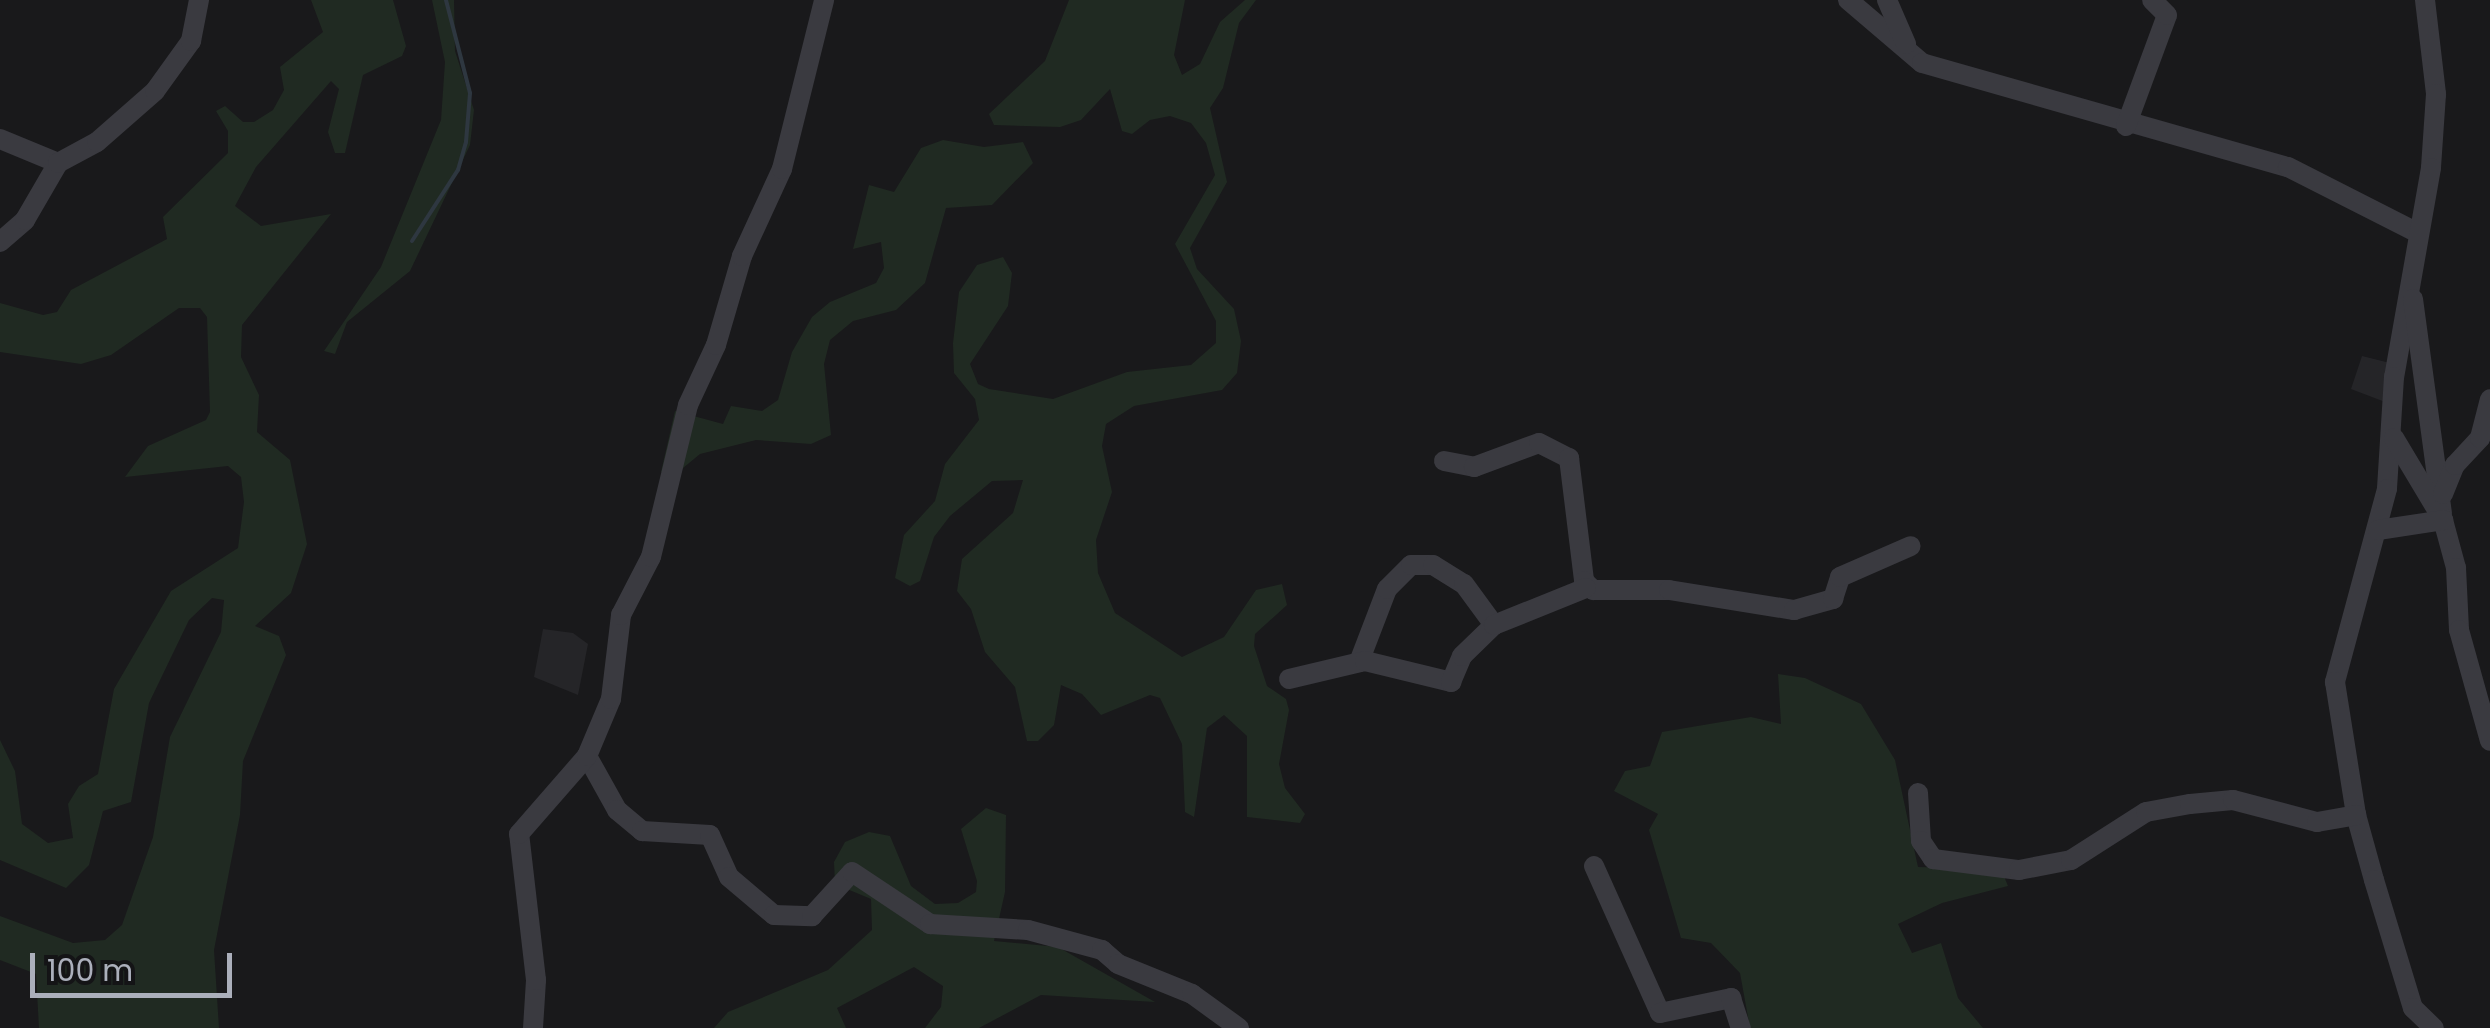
<!DOCTYPE html>
<html>
<head>
<meta charset="utf-8">
<style>
	body { margin:0 }
	#map { position:relative; width:2490px; height:1028px; overflow:hidden; background:#19191b; font-family:Poppins,sans-serif }
	div>[style] { position:absolute }
	.built>* { inset:0; background:#252528 }
	.green>* { inset:0; background:#202a22 }
	.stream>* { height:4px; margin:-2px; padding:0 2px; transform-origin:2px; border-radius:2px; background:#2e3740 }
	.minor>* { height:20px; margin:-10px; padding:0 10px; transform-origin:10px; border-radius:10px; background:#3a3a40 }
	span { translate:-50% -50%; white-space:nowrap; text-align:center; line-height:1.15; -webkit-text-stroke:8px #141416; paint-order:stroke }
	.scale { position:absolute; left:30px; top:953px; width:202px; height:45px; box-sizing:border-box; border:5px solid #abafbb; border-top:0; padding-left:12px; font-size:30px; line-height:35px; white-space:nowrap; color:#abafbb; -webkit-text-stroke:8px #141416; paint-order:stroke }
</style>
</head>
<body>
<div id="map">
	<div class="built">
		<div style="clip-path:polygon(2362px 356px,2394px 364px,2393px 405px,2351px 389px)"></div>
		<div style="clip-path:polygon(543px 629px,573px 633px,588px 644px,578px 695px,534px 677px)"></div>
	</div>
	<div class="green">
		<div style="clip-path:polygon(311px 0,393px 0,406px 46px,402px 56px,363px 75px,345px 153px,335px 153px,328px 132px,339px 89px,331px 81px,256px 167px,235px 206px,261px 226px,331px 214px,242px 325px,241px 357px,259px 395px,257px 432px,290px 460px,307px 544px,291px 593px,255px 626px,279px 636px,286px 655px,243px 761px,240px 815px,214px 950px,219px 1028px,39px 1028px,36px 974px,0 960px,0 916px,73px 943px,105px 940px,122px 925px,153px 837px,170px 737px,221px 632px,224px 600px,212px 598px,189px 620px,149px 703px,131px 802px,103px 811px,89px 865px,66px 888px,0 860px,0 740px,15px 771px,22px 824px,48px 843px,73px 838px,68px 804px,79px 786px,98px 774px,114px 689px,171px 591px,238px 548px,244px 502px,241px 477px,228px 466px,125px 477px,148px 446px,206px 420px,210px 412px,207px 317px,200px 308px,179px 308px,111px 355px,81px 364px,0 352px,0 303px,43px 315px,57px 312px,71px 290px,167px 239px,163px 217px,228px 153px,228px 131px,216px 111px,225px 106px,243px 122px,254px 122px,273px 110px,284px 90px,280px 67px,323px 32px)"></div>
		<div style="clip-path:polygon(432px 0,454px 0,455px 51px,474px 110px,470px 145px,410px 271px,347px 322px,335px 354px,324px 351px,381px 267px,441px 120px,445px 62px)"></div>
		<div style="clip-path:polygon(1069px 0,1185px 0,1174px 55px,1182px 75px,1200px 64px,1220px 22px,1245px 0,1256px 0,1239px 23px,1223px 88px,1210px 108px,1227px 182px,1190px 248px,1197px 269px,1234px 309px,1241px 341px,1237px 373px,1222px 390px,1134px 406px,1106px 424px,1102px 446px,1112px 492px,1096px 540px,1098px 573px,1115px 613px,1182px 657px,1224px 637px,1256px 590px,1282px 584px,1287px 605px,1255px 634px,1254px 646px,1267px 686px,1286px 699px,1289px 710px,1279px 764px,1285px 788px,1305px 814px,1300px 823px,1247px 817px,1247px 736px,1224px 715px,1207px 728px,1194px 817px,1185px 812px,1182px 744px,1160px 698px,1150px 695px,1101px 715px,1082px 694px,1061px 685px,1054px 725px,1038px 741px,1027px 741px,1015px 687px,985px 652px,971px 609px,957px 591px,962px 559px,1013px 513px,1023px 480px,992px 481px,950px 516px,934px 537px,920px 581px,910px 586px,895px 578px,904px 535px,935px 501px,945px 464px,979px 420px,975px 399px,954px 373px,953px 343px,959px 292px,977px 265px,1003px 257px,1012px 273px,1008px 306px,970px 364px,978px 384px,989px 389px,1053px 399px,1127px 372px,1191px 365px,1216px 343px,1216px 321px,1175px 244px,1215px 175px,1206px 143px,1191px 123px,1170px 116px,1150px 120px,1132px 134px,1122px 131px,1110px 89px,1081px 120px,1060px 127px,994px 125px,989px 114px,1045px 61px)"></div>
		<div style="clip-path:polygon(943px 140px,984px 147px,1023px 142px,1033px 163px,992px 205px,946px 208px,925px 283px,896px 310px,853px 321px,830px 340px,824px 364px,831px 435px,811px 444px,756px 440px,700px 454px,677px 473px,661px 472px,675px 411px,723px 424px,731px 406px,762px 411px,778px 400px,792px 352px,812px 317px,830px 302px,876px 283px,884px 268px,881px 242px,853px 249px,869px 185px,894px 192px,921px 148px)"></div>
		<div style="clip-path:polygon(1778px 674px,1805px 678px,1861px 704px,1895px 760px,1918px 867px,2001px 869px,2008px 886px,1942px 903px,1898px 924px,1912px 953px,1941px 943px,1958px 998px,1983px 1028px,1750px 1028px,1740px 973px,1711px 943px,1681px 938px,1649px 830px,1658px 814px,1614px 791px,1625px 771px,1650px 766px,1662px 732px,1751px 717px,1781px 724px)"></div>
		<div style="clip-path:polygon(986px 808px,1006px 815px,1005px 892px,994px 941px,1058px 947px,1155px 1002px,1041px 995px,979px 1028px,925px 1028px,941px 1007px,943px 986px,914px 967px,837px 1008px,846px 1028px,714px 1028px,728px 1012px,828px 970px,872px 930px,871px 899px,835px 884px,834px 862px,845px 842px,869px 832px,890px 836px,911px 886px,935px 904px,958px 903px,976px 892px,977px 881px,961px 829px)"></div>
	</div>
	<div class="stream">
		<div style="left:412px;top:241px;width:85px;rotate:-57.1deg"></div>
		<div style="left:458px;top:170px;width:29px;rotate:-74deg"></div>
		<div style="left:466px;top:142px;width:49px;rotate:-85.3deg"></div>
		<div style="left:470px;top:93px;width:96px;rotate:-104.5deg"></div>
	</div>
	<div class="minor">
		<div style="left:1848px;top:0;width:97px;rotate:40.4deg"></div>
		<div style="left:1922px;top:63px;width:380px;rotate:15.9deg"></div>
		<div style="left:2288px;top:167px;width:146px;rotate:26.9deg"></div>
		<div style="left:1887px;top:0;width:48px;rotate:66.6deg"></div>
		<div style="left:2425px;top:0;width:95px;rotate:83.3deg"></div>
		<div style="left:2436px;top:94px;width:74px;rotate:93.9deg"></div>
		<div style="left:2431px;top:168px;width:212px;rotate:100deg"></div>
		<div style="left:2394px;top:377px;width:112px;rotate:93.6deg"></div>
		<div style="left:2387px;top:489px;width:200px;rotate:105.1deg"></div>
		<div style="left:2335px;top:682px;width:135px;rotate:81deg"></div>
		<div style="left:2356px;top:815px;width:67px;rotate:74.5deg"></div>
		<div style="left:2374px;top:880px;width:134px;rotate:73.1deg"></div>
		<div style="left:2413px;top:1008px;width:29px;rotate:44deg"></div>
		<div style="left:2126px;top:126px;width:118px;rotate:-69.7deg"></div>
		<div style="left:2167px;top:15px;width:21px;rotate:-135deg"></div>
		<div style="left:0;top:139px;width:63px;rotate:22.5deg"></div>
		<div style="left:0;top:242px;width:33px;rotate:-41deg"></div>
		<div style="left:25px;top:220px;width:66px;rotate:-59.9deg"></div>
		<div style="left:58px;top:163px;width:44px;rotate:-28.3deg"></div>
		<div style="left:97px;top:142px;width:77px;rotate:-41.3deg"></div>
		<div style="left:155px;top:91px;width:62px;rotate:-54.2deg"></div>
		<div style="left:191px;top:41px;width:42px;rotate:-79deg"></div>
		<div style="left:2413px;top:299px;width:216px;rotate:82.3deg"></div>
		<div style="left:2394px;top:438px;width:96px;rotate:59.1deg"></div>
		<div style="left:2443px;top:520px;width:50px;rotate:74.8deg"></div>
		<div style="left:2456px;top:568px;width:62px;rotate:87.2deg"></div>
		<div style="left:2459px;top:630px;width:115px;rotate:74.4deg"></div>
		<div style="left:1444px;top:461px;width:31px;rotate:11deg"></div>
		<div style="left:1474px;top:467px;width:69px;rotate:-20.3deg"></div>
		<div style="left:1539px;top:443px;width:34px;rotate:27deg"></div>
		<div style="left:1569px;top:458px;width:124px;rotate:83deg"></div>
		<div style="left:1584px;top:581px;width:13px;rotate:45deg"></div>
		<div style="left:1593px;top:590px;width:76px"></div>
		<div style="left:1669px;top:590px;width:127px;rotate:9.1deg"></div>
		<div style="left:1794px;top:610px;width:41px;rotate:-15.8deg"></div>
		<div style="left:1833px;top:599px;width:23px;rotate:-72deg"></div>
		<div style="left:1840px;top:577px;width:77px;rotate:-23.6deg"></div>
		<div style="left:2443px;top:494px;width:31px;rotate:-68deg"></div>
		<div style="left:2455px;top:465px;width:37px;rotate:-47deg"></div>
		<div style="left:2480px;top:438px;width:40px;rotate:-75.6deg"></div>
		<div style="left:2378px;top:530px;width:66px;rotate:-8.7deg"></div>
		<div style="left:1359px;top:662px;width:78px;rotate:-69deg"></div>
		<div style="left:1387px;top:589px;width:34px;rotate:-45deg"></div>
		<div style="left:1411px;top:565px;width:22px"></div>
		<div style="left:1433px;top:565px;width:36px;rotate:32deg"></div>
		<div style="left:1464px;top:584px;width:51px;rotate:53.8deg"></div>
		<div style="left:1289px;top:679px;width:78px;rotate:-13.3deg"></div>
		<div style="left:1365px;top:661px;width:89px;rotate:13.7deg"></div>
		<div style="left:1451px;top:682px;width:28px;rotate:-67deg"></div>
		<div style="left:1462px;top:656px;width:45px;rotate:-44.1deg"></div>
		<div style="left:1494px;top:625px;width:99px;rotate:-21.9deg"></div>
		<div style="left:587px;top:756px;width:62px;rotate:60.9deg"></div>
		<div style="left:617px;top:810px;width:33px;rotate:40deg"></div>
		<div style="left:642px;top:831px;width:68px;rotate:3.4deg"></div>
		<div style="left:710px;top:835px;width:46px;rotate:65.7deg"></div>
		<div style="left:729px;top:877px;width:59px;rotate:40.2deg"></div>
		<div style="left:774px;top:915px;width:38px;rotate:2deg"></div>
		<div style="left:812px;top:916px;width:59px;rotate:-47.7deg"></div>
		<div style="left:852px;top:872px;width:94px;rotate:33.7deg"></div>
		<div style="left:930px;top:924px;width:98px;rotate:3.5deg"></div>
		<div style="left:1028px;top:930px;width:77px;rotate:15.1deg"></div>
		<div style="left:1102px;top:950px;width:21px;rotate:41deg"></div>
		<div style="left:1118px;top:964px;width:80px;rotate:22.1deg"></div>
		<div style="left:1192px;top:994px;width:58px;rotate:35.9deg"></div>
		<div style="left:1918px;top:793px;width:48px;rotate:86.4deg"></div>
		<div style="left:1921px;top:841px;width:22px;rotate:56deg"></div>
		<div style="left:1933px;top:859px;width:87px;rotate:7.3deg"></div>
		<div style="left:2019px;top:870px;width:53px;rotate:-10.9deg"></div>
		<div style="left:2071px;top:860px;width:89px;rotate:-32.6deg"></div>
		<div style="left:2146px;top:812px;width:45px;rotate:-10.3deg"></div>
		<div style="left:2190px;top:804px;width:43px;rotate:-5.3deg"></div>
		<div style="left:2233px;top:800px;width:87px;rotate:14.7deg"></div>
		<div style="left:2317px;top:822px;width:40px;rotate:-10deg"></div>
		<div style="left:1594px;top:866px;width:161px;rotate:65.8deg"></div>
		<div style="left:1660px;top:1013px;width:73px;rotate:-11.9deg"></div>
		<div style="left:1731px;top:998px;width:32px;rotate:72deg"></div>
		<div style="left:533px;top:1028px;width:48px;rotate:-86.4deg"></div>
		<div style="left:536px;top:980px;width:147px;rotate:-96.6deg"></div>
		<div style="left:519px;top:834px;width:103px;rotate:-48.9deg"></div>
		<div style="left:587px;top:756px;width:62px;rotate:-67.2deg"></div>
		<div style="left:611px;top:699px;width:85px;rotate:-83.2deg"></div>
		<div style="left:621px;top:615px;width:65px;rotate:-62.7deg"></div>
		<div style="left:651px;top:557px;width:156px;rotate:-76.3deg"></div>
		<div style="left:688px;top:405px;width:66px;rotate:-65deg"></div>
		<div style="left:716px;top:345px;width:93px;rotate:-73.7deg"></div>
		<div style="left:742px;top:256px;width:96px;rotate:-65.3deg"></div>
		<div style="left:782px;top:169px;width:174px;rotate:-76deg"></div>
	</div>
	<div class="scale">100 m</div>
</div>
</body>
</html>
